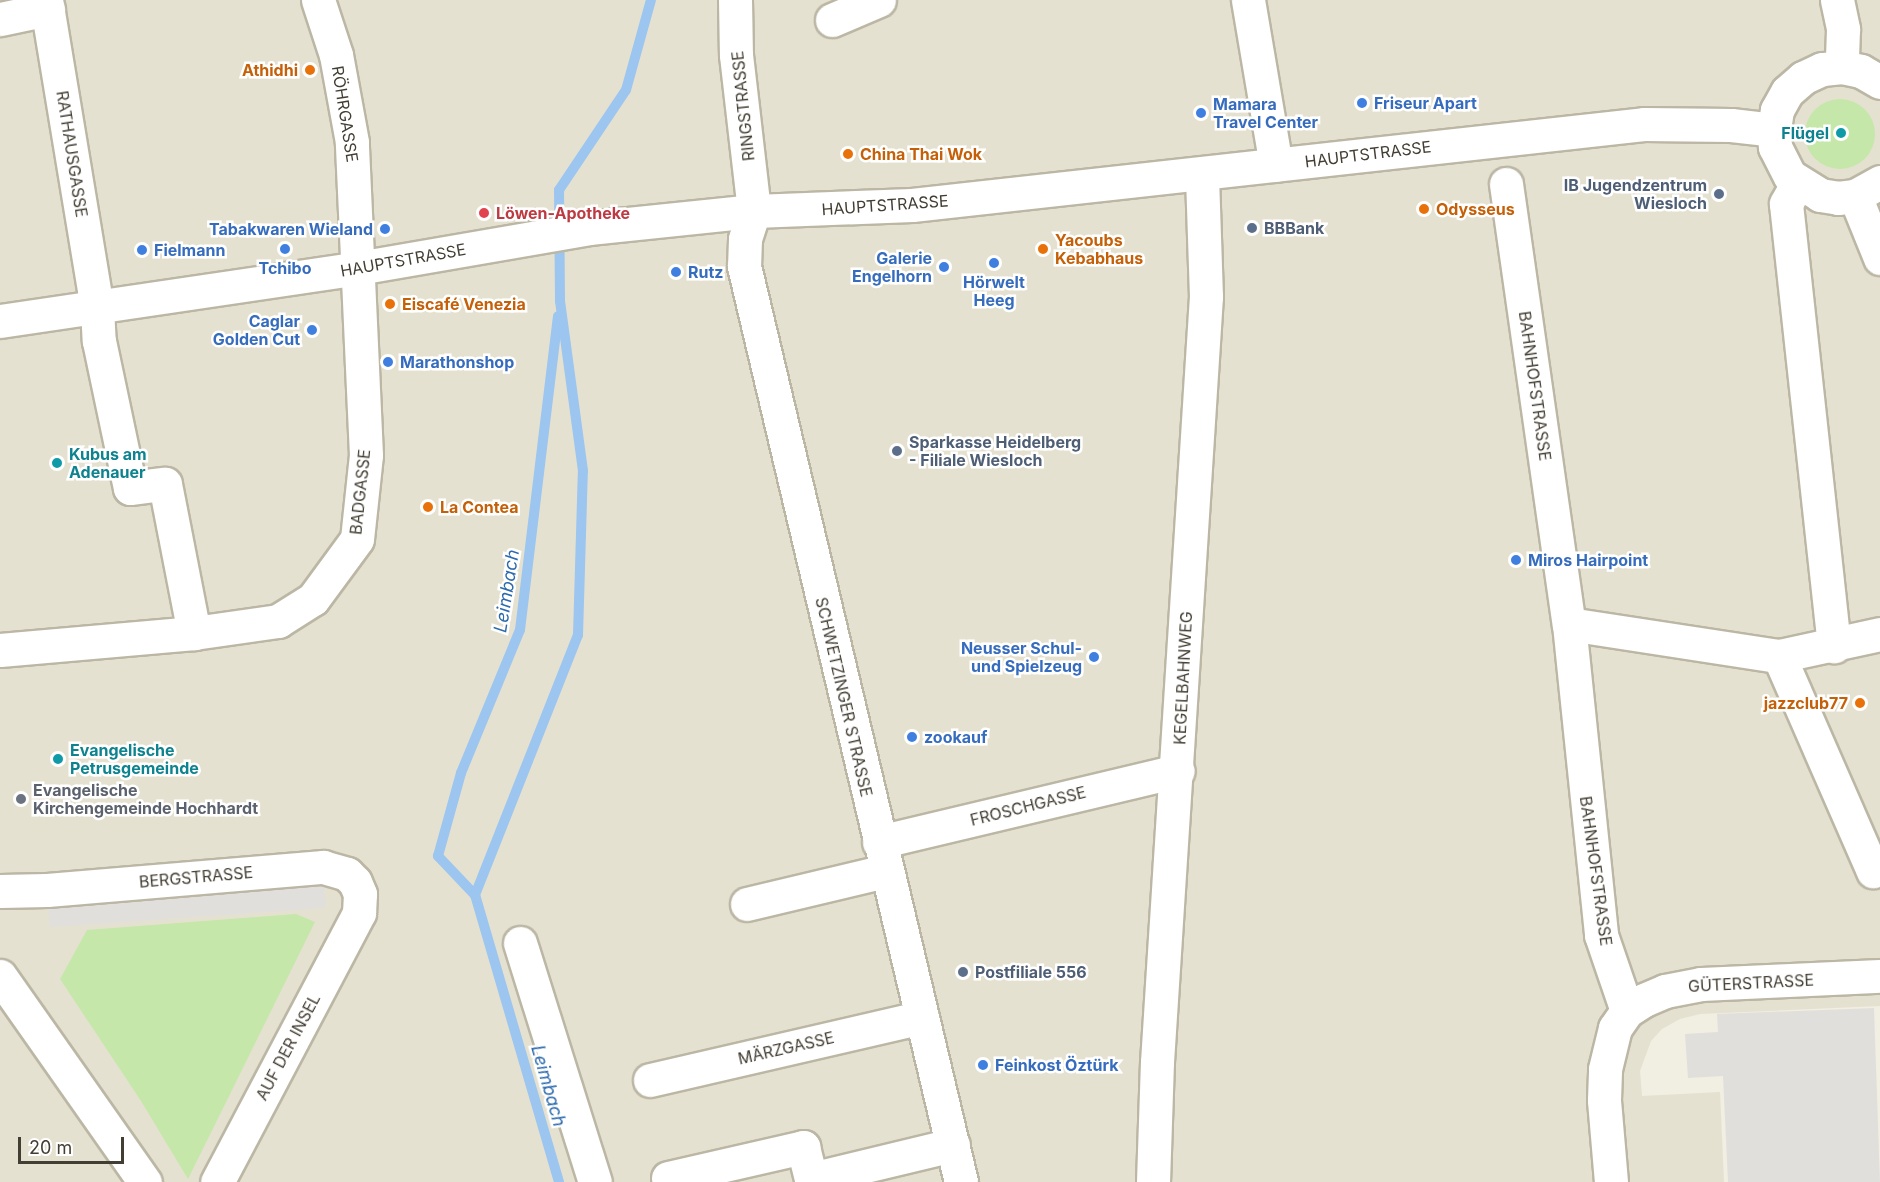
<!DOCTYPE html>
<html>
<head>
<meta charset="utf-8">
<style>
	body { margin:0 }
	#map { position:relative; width:1880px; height:1182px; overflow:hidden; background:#f1eee2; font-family:Inter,sans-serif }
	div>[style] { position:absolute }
	.residential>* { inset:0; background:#e5e1d0 }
	.green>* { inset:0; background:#c5e7aa }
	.round { border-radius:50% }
	.parking>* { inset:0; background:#e1dfdb; transform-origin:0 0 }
	.stream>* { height:10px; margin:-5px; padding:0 5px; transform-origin:5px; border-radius:5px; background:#9cc5f0 }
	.roads { filter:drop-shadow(2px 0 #bcb7a5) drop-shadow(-2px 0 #bcb7a5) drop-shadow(0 2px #bcb7a5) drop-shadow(0 -2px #bcb7a5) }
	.minor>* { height:33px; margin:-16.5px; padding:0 16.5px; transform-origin:16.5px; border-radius:16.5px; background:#fff }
	.dots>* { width:16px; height:16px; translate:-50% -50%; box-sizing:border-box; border:3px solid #fff; border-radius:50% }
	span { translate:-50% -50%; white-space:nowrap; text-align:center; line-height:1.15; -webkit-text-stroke:5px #fff; paint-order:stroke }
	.food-label { font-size:16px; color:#c56008; font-weight:700 }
	.right { translate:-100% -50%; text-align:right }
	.left { translate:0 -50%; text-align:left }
	.shop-label { font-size:16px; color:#366cbe; font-weight:700 }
	.street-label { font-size:16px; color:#433e33 }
	.culture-label { font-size:16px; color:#0d838f; font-weight:700 }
	.service-label { font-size:16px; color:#4e5e75; font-weight:700 }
	.health-label { font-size:16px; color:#be3a42; font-weight:700 }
	.worship-label { font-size:16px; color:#5b616d; font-weight:700 }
	.water-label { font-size:18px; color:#2c6aae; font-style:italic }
	.scale { position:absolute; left:18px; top:1137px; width:106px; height:27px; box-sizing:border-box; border:3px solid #433e33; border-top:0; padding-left:8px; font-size:18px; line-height:21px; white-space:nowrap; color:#433e33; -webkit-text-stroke:4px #fff; paint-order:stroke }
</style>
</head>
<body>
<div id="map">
	<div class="residential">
		<div style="clip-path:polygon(0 0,1880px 0,1880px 1006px,1700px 1014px,1680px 1019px,1662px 1029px,1651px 1041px,1640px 1071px,1642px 1096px,1720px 1092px,1724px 1182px,0 1182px)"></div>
	</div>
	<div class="green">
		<div class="round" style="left:1805px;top:99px;width:70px;height:70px"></div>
		<div style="clip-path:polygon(296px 914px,315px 922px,188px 1179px,141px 1101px,60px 979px,87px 930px)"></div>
	</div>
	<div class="parking">
		<div style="left:323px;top:867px;width:41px;height:277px;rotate:86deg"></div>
		<div style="clip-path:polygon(1874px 1008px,1880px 1182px,1728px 1182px,1723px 1076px,1688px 1078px,1685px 1034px,1718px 1032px,1717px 1014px)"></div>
	</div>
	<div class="stream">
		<div style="left:475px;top:895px;width:54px;rotate:-133.5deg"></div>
		<div style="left:438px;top:856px;width:86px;rotate:-74.5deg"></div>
		<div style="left:461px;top:773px;width:155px;rotate:-67.6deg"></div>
		<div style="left:520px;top:630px;width:316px;rotate:-83.1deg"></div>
		<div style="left:559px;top:1182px;width:299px;rotate:-106.3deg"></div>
		<div style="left:475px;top:895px;width:280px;rotate:-68.4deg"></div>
		<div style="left:578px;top:635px;width:164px;rotate:-88.3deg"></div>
		<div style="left:583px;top:471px;width:172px;rotate:-97.7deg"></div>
		<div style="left:560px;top:301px;width:111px;rotate:-90.5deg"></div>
		<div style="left:559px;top:190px;width:120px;rotate:-56.2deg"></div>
		<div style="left:626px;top:90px;width:93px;rotate:-74.5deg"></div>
	</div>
	<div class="roads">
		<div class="minor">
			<div style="left:46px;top:0;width:312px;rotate:80.6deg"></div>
			<div style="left:97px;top:308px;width:33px;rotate:87deg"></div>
			<div style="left:99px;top:341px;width:150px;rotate:78.1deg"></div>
			<div style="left:130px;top:488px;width:35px;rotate:-7deg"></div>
			<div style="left:165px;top:484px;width:152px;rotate:79deg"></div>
			<div style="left:735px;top:0;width:55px;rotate:89deg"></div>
			<div style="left:736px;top:55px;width:157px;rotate:83.4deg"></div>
			<div style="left:754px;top:211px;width:29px;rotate:108deg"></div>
			<div style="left:745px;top:239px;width:27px;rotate:92deg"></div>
			<div style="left:744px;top:266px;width:941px;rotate:76.67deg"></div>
			<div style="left:1248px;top:0;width:167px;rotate:80.4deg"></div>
			<div style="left:1837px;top:0;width:30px;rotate:78deg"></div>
			<div style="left:1843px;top:29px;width:38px;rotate:92deg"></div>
			<div style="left:0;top:19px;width:49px;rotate:-11.8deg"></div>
			<div style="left:832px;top:20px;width:51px;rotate:-23.1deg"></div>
			<div style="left:1880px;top:82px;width:22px;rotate:-150deg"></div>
			<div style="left:1861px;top:71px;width:19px;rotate:-168deg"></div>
			<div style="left:1842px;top:67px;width:20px;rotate:174deg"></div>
			<div style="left:1822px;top:69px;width:21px;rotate:155deg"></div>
			<div style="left:1803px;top:78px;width:21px;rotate:139deg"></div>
			<div style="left:1787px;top:92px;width:21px;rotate:119deg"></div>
			<div style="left:1777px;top:110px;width:20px;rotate:99deg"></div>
			<div style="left:1774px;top:130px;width:17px;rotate:87deg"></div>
			<div style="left:1775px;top:147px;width:33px;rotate:63deg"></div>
			<div style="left:1790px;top:176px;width:36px;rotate:32deg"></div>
			<div style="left:1820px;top:195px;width:18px;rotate:9deg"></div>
			<div style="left:1838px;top:198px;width:17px;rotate:-7deg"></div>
			<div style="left:1855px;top:196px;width:29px;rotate:-29deg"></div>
			<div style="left:1798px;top:182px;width:25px;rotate:119deg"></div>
			<div style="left:1786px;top:204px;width:445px;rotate:83.8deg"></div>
			<div style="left:1506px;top:184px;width:444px;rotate:81.9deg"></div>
			<div style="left:1569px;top:624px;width:313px;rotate:84.1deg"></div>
			<div style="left:1601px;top:935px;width:80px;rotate:71.1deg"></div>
			<div style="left:1855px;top:196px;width:67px;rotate:68deg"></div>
			<div style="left:0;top:321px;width:362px;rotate:-8.4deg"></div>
			<div style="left:358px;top:268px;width:234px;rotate:-9.8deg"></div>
			<div style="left:589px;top:228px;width:166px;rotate:-5.9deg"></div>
			<div style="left:754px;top:211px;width:158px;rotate:-2.2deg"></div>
			<div style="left:912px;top:205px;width:736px;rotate:-6.31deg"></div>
			<div style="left:1644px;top:124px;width:87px;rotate:0.7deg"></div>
			<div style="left:1731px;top:125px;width:43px;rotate:6.6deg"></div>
			<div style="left:1569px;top:624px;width:212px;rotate:8.7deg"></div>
			<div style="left:1779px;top:656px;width:103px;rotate:-12.3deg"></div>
			<div style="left:0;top:650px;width:195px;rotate:-5deg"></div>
			<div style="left:194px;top:633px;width:85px;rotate:-8.1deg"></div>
			<div style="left:278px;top:621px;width:41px;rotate:-32.2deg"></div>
			<div style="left:313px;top:599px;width:74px;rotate:-53.7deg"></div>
			<div style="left:357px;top:539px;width:84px;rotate:-83.9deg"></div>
			<div style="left:366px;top:455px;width:313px;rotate:-92.6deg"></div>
			<div style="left:352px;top:142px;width:88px;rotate:-100.4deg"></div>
			<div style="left:336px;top:55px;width:58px;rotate:-108.1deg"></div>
			<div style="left:1779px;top:656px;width:235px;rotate:66.4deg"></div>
			<div style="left:879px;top:842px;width:307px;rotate:-13.4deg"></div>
			<div style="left:0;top:891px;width:47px;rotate:-1.2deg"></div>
			<div style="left:47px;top:890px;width:277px;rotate:-4.8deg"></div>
			<div style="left:323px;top:867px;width:25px;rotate:16deg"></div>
			<div style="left:347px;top:874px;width:11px;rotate:45deg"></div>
			<div style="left:355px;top:882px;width:13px;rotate:67deg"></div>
			<div style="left:360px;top:894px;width:19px;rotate:93deg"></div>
			<div style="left:359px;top:913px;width:304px;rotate:117.8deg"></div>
			<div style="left:747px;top:904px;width:143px;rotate:-13.4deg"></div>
			<div style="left:520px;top:943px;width:250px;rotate:72.6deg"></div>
			<div style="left:0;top:976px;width:252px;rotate:54.9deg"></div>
			<div style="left:650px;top:1080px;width:279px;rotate:-13deg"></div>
			<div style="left:668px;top:1178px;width:139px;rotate:-12.9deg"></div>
			<div style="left:803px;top:1147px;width:33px;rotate:76deg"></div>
			<div style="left:811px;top:1179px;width:146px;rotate:-13.5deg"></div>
			<div style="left:1153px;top:1182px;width:120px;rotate:-88.1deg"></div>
			<div style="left:1157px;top:1062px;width:767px;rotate:-86.34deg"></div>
			<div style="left:1206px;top:297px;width:123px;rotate:-91.9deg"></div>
			<div style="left:1611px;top:1182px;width:82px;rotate:-94.9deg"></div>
			<div style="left:1604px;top:1100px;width:31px;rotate:-88deg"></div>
			<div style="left:1605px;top:1069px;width:42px;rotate:-76.3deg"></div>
			<div style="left:1615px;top:1028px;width:21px;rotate:-55deg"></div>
			<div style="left:1627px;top:1011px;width:20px;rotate:-33deg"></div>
			<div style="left:1644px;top:1000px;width:23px;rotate:-23deg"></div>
			<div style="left:1665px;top:991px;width:37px;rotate:-11deg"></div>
			<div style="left:1701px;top:984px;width:179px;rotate:-2.6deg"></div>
		</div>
	</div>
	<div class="dots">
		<div style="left:310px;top:70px;background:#e8710a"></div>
		<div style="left:1362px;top:103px;background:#3f7fe0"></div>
		<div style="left:1201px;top:113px;background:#3f7fe0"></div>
		<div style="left:1841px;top:133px;background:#0f9aa8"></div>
		<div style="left:848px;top:154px;background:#e8710a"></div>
		<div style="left:1719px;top:194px;background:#5c6f8a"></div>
		<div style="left:1424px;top:209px;background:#e8710a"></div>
		<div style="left:484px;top:213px;background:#e0444e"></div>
		<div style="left:1252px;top:228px;background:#5c6f8a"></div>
		<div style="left:385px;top:229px;background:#3f7fe0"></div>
		<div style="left:285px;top:249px;background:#3f7fe0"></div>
		<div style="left:1043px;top:249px;background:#e8710a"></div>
		<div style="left:142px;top:250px;background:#3f7fe0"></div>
		<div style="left:994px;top:263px;background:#3f7fe0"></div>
		<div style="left:944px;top:267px;background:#3f7fe0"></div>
		<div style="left:676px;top:272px;background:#3f7fe0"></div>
		<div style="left:390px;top:304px;background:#e8710a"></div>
		<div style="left:312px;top:330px;background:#3f7fe0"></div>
		<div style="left:388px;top:362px;background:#3f7fe0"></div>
		<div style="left:897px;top:451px;background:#5c6f8a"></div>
		<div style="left:57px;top:463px;background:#0f9aa8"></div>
		<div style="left:428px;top:507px;background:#e8710a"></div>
		<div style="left:1516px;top:560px;background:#3f7fe0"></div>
		<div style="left:1094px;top:657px;background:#3f7fe0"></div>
		<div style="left:1860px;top:703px;background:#e8710a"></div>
		<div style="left:912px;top:737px;background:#3f7fe0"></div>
		<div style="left:58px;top:759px;background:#0f9aa8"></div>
		<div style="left:21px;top:799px;background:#6b7280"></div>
		<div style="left:963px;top:972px;background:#5c6f8a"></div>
		<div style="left:983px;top:1065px;background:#3f7fe0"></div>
	</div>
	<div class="food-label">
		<span class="right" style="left:298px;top:70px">Athidhi</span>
		<span class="left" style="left:860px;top:154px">China Thai Wok</span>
		<span class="left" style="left:1436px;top:209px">Odysseus</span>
		<span class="left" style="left:1055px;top:249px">Yacoubs<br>Kebabhaus</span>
		<span class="left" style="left:402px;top:304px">Eiscafé Venezia</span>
		<span class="left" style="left:440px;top:507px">La Contea</span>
		<span class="right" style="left:1848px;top:703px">jazzclub77</span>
	</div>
	<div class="shop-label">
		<span class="left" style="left:1374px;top:103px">Friseur Apart</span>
		<span class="left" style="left:1213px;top:113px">Mamara<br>Travel Center</span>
		<span class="right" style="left:373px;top:229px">Tabakwaren Wieland</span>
		<span class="left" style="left:154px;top:250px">Fielmann</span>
		<span class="right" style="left:932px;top:267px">Galerie<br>Engelhorn</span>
		<span style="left:285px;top:268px">Tchibo</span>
		<span class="left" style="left:688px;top:272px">Rutz</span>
		<span style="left:994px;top:291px">Hörwelt<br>Heeg</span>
		<span class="right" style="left:300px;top:330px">Caglar<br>Golden Cut</span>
		<span class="left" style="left:400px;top:362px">Marathonshop</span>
		<span class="left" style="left:1528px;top:560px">Miros Hairpoint</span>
		<span class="right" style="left:1082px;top:657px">Neusser Schul-<br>und Spielzeug</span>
		<span class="left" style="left:924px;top:737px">zookauf</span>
		<span class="left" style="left:995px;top:1065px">Feinkost Öztürk</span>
	</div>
	<div class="street-label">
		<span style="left:743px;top:106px;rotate:-96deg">RINGSTRASSE</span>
		<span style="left:345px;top:114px;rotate:81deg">RÖHRGASSE</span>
		<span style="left:72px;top:154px;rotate:81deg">RATHAUSGASSE</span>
		<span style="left:1368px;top:154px;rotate:-7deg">HAUPTSTRASSE</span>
		<span style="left:885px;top:205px;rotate:-4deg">HAUPTSTRASSE</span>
		<span style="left:403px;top:260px;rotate:-10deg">HAUPTSTRASSE</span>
		<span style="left:1535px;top:386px;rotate:82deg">BAHNHOFSTRASSE</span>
		<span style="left:360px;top:492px;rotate:-84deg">BADGASSE</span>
		<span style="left:1183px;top:678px;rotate:-87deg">KEGELBAHNWEG</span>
		<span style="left:844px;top:697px;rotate:77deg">SCHWETZINGER STRASSE</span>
		<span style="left:1028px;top:806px;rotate:-14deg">FROSCHGASSE</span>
		<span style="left:1596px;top:871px;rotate:82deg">BAHNHOFSTRASSE</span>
		<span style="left:196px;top:877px;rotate:-5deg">BERGSTRASSE</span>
		<span style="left:1751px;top:983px;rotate:-3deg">GÜTERSTRASSE</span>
		<span style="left:288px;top:1047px;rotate:-62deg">AUF DER INSEL</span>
		<span style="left:786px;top:1048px;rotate:-13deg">MÄRZGASSE</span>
	</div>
	<div class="culture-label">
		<span class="right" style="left:1829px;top:133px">Flügel</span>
		<span class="left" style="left:69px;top:463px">Kubus am<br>Adenauer</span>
		<span class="left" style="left:70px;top:759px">Evangelische<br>Petrusgemeinde</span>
	</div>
	<div class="service-label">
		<span class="right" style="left:1707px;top:194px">IB Jugendzentrum<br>Wiesloch</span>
		<span class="left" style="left:1264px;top:228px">BBBank</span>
		<span class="left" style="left:909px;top:451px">Sparkasse Heidelberg<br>- Filiale Wiesloch</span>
		<span class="left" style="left:975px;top:972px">Postfiliale 556</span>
	</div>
	<div class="health-label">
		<span class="left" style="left:496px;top:213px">Löwen-Apotheke</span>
	</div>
	<div class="worship-label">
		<span class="left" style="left:33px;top:799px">Evangelische<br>Kirchengemeinde Hochhardt</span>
	</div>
	<div class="water-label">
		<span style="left:507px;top:591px;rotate:-81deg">Leimbach</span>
		<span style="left:548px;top:1086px;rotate:74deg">Leimbach</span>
	</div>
	<div class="scale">20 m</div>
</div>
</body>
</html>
